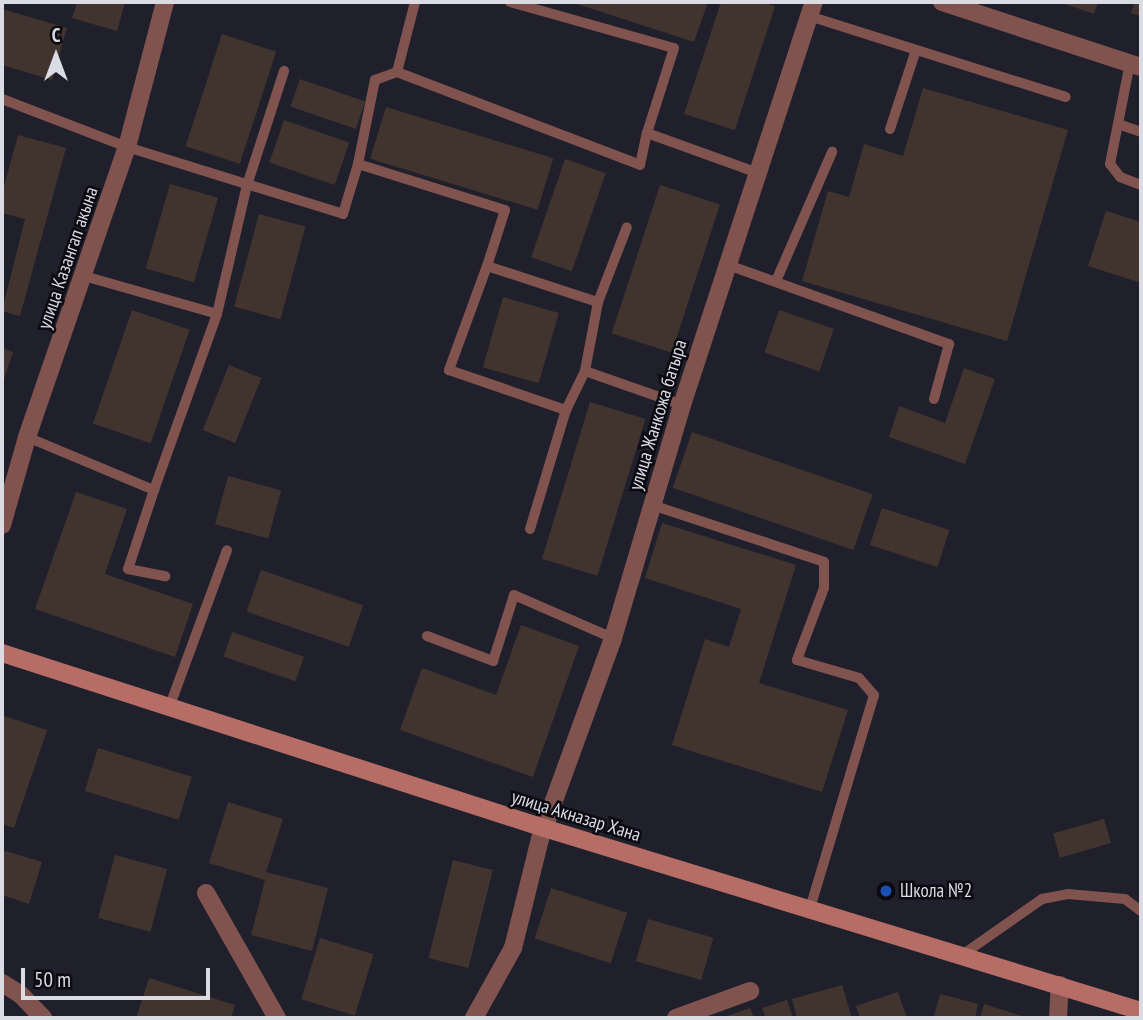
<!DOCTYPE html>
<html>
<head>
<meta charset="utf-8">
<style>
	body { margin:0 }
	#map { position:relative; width:1143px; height:1020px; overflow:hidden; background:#20202c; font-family:"PT Sans Narrow",sans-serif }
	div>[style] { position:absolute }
	.building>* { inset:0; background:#41342e; transform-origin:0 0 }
	.lane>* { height:10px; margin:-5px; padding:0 5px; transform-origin:5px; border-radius:5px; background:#80534e }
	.street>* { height:18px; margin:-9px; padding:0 9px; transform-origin:9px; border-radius:9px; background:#80534e }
	.secondary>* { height:18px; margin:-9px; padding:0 9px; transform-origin:9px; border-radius:9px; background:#b66d66 }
	.dots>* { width:19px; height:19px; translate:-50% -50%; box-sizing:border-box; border:4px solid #0a0a10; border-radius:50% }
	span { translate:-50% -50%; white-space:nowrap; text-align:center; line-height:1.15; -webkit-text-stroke:5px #0a0a10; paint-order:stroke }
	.street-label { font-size:19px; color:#dadbe3 }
	.poi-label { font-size:19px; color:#dadbe3 }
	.left { translate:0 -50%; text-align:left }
	.frame { position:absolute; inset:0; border:4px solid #dadbe3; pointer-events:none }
	.north { position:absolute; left:21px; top:21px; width:70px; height:70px; -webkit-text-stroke:5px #0a0a10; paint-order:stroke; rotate:0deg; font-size:19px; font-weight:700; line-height:28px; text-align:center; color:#dadbe3 }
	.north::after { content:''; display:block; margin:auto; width:24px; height:32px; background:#dadbe3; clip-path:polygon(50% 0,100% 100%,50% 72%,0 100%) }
	.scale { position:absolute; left:21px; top:968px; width:189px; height:32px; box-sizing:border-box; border:4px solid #dadbe3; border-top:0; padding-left:9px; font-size:21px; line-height:24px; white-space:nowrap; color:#dadbe3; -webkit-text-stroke:5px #0a0a10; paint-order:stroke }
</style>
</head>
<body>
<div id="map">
	<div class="building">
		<div style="clip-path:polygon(77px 2px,125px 2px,117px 31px,72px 18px)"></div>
		<div style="clip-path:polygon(571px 2px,708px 2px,694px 42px)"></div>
		<div style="clip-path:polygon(721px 2px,761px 2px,775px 6px,735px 130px,684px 114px)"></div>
		<div style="clip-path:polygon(1060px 2px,1098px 2px,1094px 14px)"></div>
		<div style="clip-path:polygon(1135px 2px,1141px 2px,1141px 16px,1131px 13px)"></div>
		<div style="clip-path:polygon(2px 9px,67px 28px,52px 80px,2px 65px)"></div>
		<div style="left:222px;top:34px;width:57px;height:118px;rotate:18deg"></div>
		<div style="left:300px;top:79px;width:69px;height:29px;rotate:19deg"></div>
		<div style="clip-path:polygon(923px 88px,1068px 130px,1007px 341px,802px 281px,828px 191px,849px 197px,864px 144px,903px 156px)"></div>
		<div style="left:386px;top:107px;width:175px;height:54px;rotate:17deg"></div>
		<div style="left:284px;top:120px;width:69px;height:45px;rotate:19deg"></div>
		<div style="clip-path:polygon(18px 135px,66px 148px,20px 316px,2px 311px,25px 219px,2px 213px,2px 194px)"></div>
		<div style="left:565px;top:159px;width:43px;height:104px;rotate:19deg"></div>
		<div style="left:170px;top:184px;width:50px;height:88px;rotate:16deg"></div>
		<div style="left:660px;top:185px;width:63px;height:156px;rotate:18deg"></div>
		<div style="clip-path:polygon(1106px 211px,1141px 222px,1141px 283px,1088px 266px)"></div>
		<div style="left:259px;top:214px;width:48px;height:96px;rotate:15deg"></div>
		<div style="left:503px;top:297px;width:58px;height:73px;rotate:16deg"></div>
		<div style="left:132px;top:310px;width:61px;height:120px;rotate:19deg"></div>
		<div style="left:779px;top:310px;width:58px;height:45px;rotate:19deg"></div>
		<div style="clip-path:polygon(2px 348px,13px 352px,2px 385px)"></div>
		<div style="left:229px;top:365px;width:35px;height:70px;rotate:22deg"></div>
		<div style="clip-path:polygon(964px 368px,995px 379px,965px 464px,889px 437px,899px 406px,945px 423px)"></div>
		<div style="left:590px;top:402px;width:58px;height:164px;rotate:17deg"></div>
		<div style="left:692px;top:432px;width:191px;height:59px;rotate:19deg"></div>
		<div style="left:228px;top:476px;width:55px;height:50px;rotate:15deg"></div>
		<div style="clip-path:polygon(76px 492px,127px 509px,105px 574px,193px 604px,175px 657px,35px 609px)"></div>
		<div style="left:882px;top:508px;width:71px;height:39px;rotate:18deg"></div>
		<div style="clip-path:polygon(662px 523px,796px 565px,759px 683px,848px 710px,822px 792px,672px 745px,705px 639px,729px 647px,741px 609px,645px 578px)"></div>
		<div style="left:261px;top:570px;width:108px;height:44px;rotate:19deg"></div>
		<div style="clip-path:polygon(521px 625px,579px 646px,533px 777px,400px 730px,422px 668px,496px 695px)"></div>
		<div style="left:232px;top:632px;width:76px;height:26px;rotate:19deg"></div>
		<div style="clip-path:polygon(4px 716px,47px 730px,14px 828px,2px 824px)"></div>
		<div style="left:98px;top:748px;width:98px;height:45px;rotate:17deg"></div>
		<div style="clip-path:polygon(228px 802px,283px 819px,266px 872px,328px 888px,312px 951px,251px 935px,265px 880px,209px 863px)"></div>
		<div style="left:1104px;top:819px;width:25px;height:53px;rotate:74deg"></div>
		<div style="clip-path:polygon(2px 850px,42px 862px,29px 904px,2px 895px)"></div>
		<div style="left:115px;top:855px;width:54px;height:65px;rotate:15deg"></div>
		<div style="left:453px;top:860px;width:41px;height:101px;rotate:14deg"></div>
		<div style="left:551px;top:888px;width:80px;height:53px;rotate:18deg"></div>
		<div style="left:648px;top:919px;width:68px;height:44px;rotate:16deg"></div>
		<div style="left:320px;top:938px;width:56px;height:64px;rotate:17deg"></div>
		<div style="clip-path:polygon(149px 978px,235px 1005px,231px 1018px,136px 1018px)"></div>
		<div style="clip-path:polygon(842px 985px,852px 1018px,797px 1018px,792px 999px)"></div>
		<div style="clip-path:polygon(898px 992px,907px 1018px,860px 1018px,856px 1006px)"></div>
		<div style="clip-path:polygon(940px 994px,978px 1004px,975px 1018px,934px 1016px)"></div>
		<div style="clip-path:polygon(787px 1000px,793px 1018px,766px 1018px,762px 1008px)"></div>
		<div style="clip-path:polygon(984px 1004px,1028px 1018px,980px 1018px)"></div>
		<div style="clip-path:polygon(750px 1008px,754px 1018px,722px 1018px)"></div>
	</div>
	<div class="lane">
		<div style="left:510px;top:2px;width:170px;rotate:15.7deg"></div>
		<div style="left:674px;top:48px;width:89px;rotate:107.6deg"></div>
		<div style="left:647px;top:133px;width:118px;rotate:19.8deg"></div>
		<div style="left:809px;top:16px;width:269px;rotate:17.5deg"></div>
		<div style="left:1130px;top:63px;width:103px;rotate:101.2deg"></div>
		<div style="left:1110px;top:164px;width:16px;rotate:52deg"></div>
		<div style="left:1120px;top:177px;width:22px;rotate:21deg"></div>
		<div style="left:397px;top:72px;width:260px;rotate:20.9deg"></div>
		<div style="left:640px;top:165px;width:33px;rotate:-78deg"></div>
		<div style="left:2px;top:99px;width:134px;rotate:21deg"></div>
		<div style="left:127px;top:147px;width:226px;rotate:17.2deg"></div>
		<div style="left:343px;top:214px;width:52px;rotate:-73.3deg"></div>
		<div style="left:358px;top:164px;width:154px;rotate:17.4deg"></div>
		<div style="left:505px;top:210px;width:59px;rotate:107.8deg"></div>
		<div style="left:487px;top:266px;width:117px;rotate:18deg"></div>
		<div style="left:598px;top:302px;width:70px;rotate:100.7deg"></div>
		<div style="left:585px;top:371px;width:103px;rotate:19.3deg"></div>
		<div style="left:1118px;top:124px;width:24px;rotate:19deg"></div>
		<div style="left:890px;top:129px;width:83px;rotate:-71.8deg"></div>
		<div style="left:358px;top:164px;width:86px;rotate:-78.6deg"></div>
		<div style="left:375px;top:80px;width:23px;rotate:-20deg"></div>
		<div style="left:397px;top:72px;width:72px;rotate:-75.6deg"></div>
		<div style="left:728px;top:265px;width:235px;rotate:19.7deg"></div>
		<div style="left:949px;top:344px;width:57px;rotate:105.3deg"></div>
		<div style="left:487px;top:266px;width:111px;rotate:110.1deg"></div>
		<div style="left:449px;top:370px;width:124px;rotate:18.9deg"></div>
		<div style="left:84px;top:276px;width:138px;rotate:15.9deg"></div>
		<div style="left:217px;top:314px;width:187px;rotate:109.7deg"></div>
		<div style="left:776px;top:281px;width:141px;rotate:-66.5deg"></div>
		<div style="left:598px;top:302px;width:80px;rotate:-68.9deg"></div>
		<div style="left:217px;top:314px;width:132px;rotate:-76.9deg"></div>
		<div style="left:247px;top:185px;width:120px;rotate:-72deg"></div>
		<div style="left:27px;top:437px;width:138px;rotate:22.7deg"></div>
		<div style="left:154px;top:490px;width:83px;rotate:108.2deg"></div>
		<div style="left:128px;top:569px;width:38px;rotate:11deg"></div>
		<div style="left:652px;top:505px;width:181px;rotate:18.3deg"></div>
		<div style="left:824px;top:562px;width:26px;rotate:90deg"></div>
		<div style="left:824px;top:588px;width:77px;rotate:110.6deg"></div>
		<div style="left:797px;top:660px;width:65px;rotate:16.2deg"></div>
		<div style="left:859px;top:678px;width:23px;rotate:49deg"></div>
		<div style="left:874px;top:695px;width:223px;rotate:106.7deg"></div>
		<div style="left:530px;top:529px;width:124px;rotate:-73.2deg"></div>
		<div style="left:566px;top:410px;width:43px;rotate:-64deg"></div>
		<div style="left:427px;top:636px;width:71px;rotate:20.7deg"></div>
		<div style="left:493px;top:661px;width:69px;rotate:-72.3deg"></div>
		<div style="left:514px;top:595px;width:108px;rotate:23.5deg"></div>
		<div style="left:169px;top:708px;width:168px;rotate:-69.8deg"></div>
		<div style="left:962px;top:955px;width:98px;rotate:-35deg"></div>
		<div style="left:1042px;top:899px;width:26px;rotate:-11deg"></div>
		<div style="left:1068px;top:894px;width:57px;rotate:5deg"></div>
		<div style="left:1125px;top:899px;width:20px;rotate:37deg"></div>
	</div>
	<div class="street">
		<div style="left:942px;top:2px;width:209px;rotate:18.1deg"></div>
		<div style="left:2px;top:525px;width:91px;rotate:-74.1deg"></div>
		<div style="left:27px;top:437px;width:307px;rotate:-71deg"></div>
		<div style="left:127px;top:147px;width:150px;rotate:-75.3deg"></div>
		<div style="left:206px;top:893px;width:144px;rotate:60.4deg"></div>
		<div style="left:2px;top:983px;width:22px;rotate:32deg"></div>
		<div style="left:21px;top:995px;width:32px;rotate:46deg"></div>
		<div style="left:474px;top:1018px;width:80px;rotate:-60.9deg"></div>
		<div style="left:513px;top:948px;width:112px;rotate:-76.1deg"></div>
		<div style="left:540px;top:839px;width:214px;rotate:-70deg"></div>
		<div style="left:613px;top:638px;width:243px;rotate:-73.5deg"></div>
		<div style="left:682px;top:405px;width:424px;rotate:-71.9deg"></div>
		<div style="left:676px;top:1018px;width:79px;rotate:-20deg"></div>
		<div style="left:1058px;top:1018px;width:33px;rotate:-87deg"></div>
	</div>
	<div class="secondary">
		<div style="left:2px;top:653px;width:570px;rotate:17.89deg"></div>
		<div style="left:544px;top:828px;width:624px;rotate:17.04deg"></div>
	</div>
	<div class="dots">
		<div style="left:886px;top:891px;background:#1a4fb4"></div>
	</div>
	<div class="street-label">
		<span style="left:68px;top:258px;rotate:-71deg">улица Казангап акына</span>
		<span style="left:658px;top:415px;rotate:-73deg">улица Жанкожа батыра</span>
		<span style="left:576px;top:816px;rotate:17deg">улица Акназар Хана</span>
	</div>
	<div class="poi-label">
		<span class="left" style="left:900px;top:891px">Школа №2</span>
	</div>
	<div class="frame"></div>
	<div class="north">С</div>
	<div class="scale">50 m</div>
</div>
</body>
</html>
